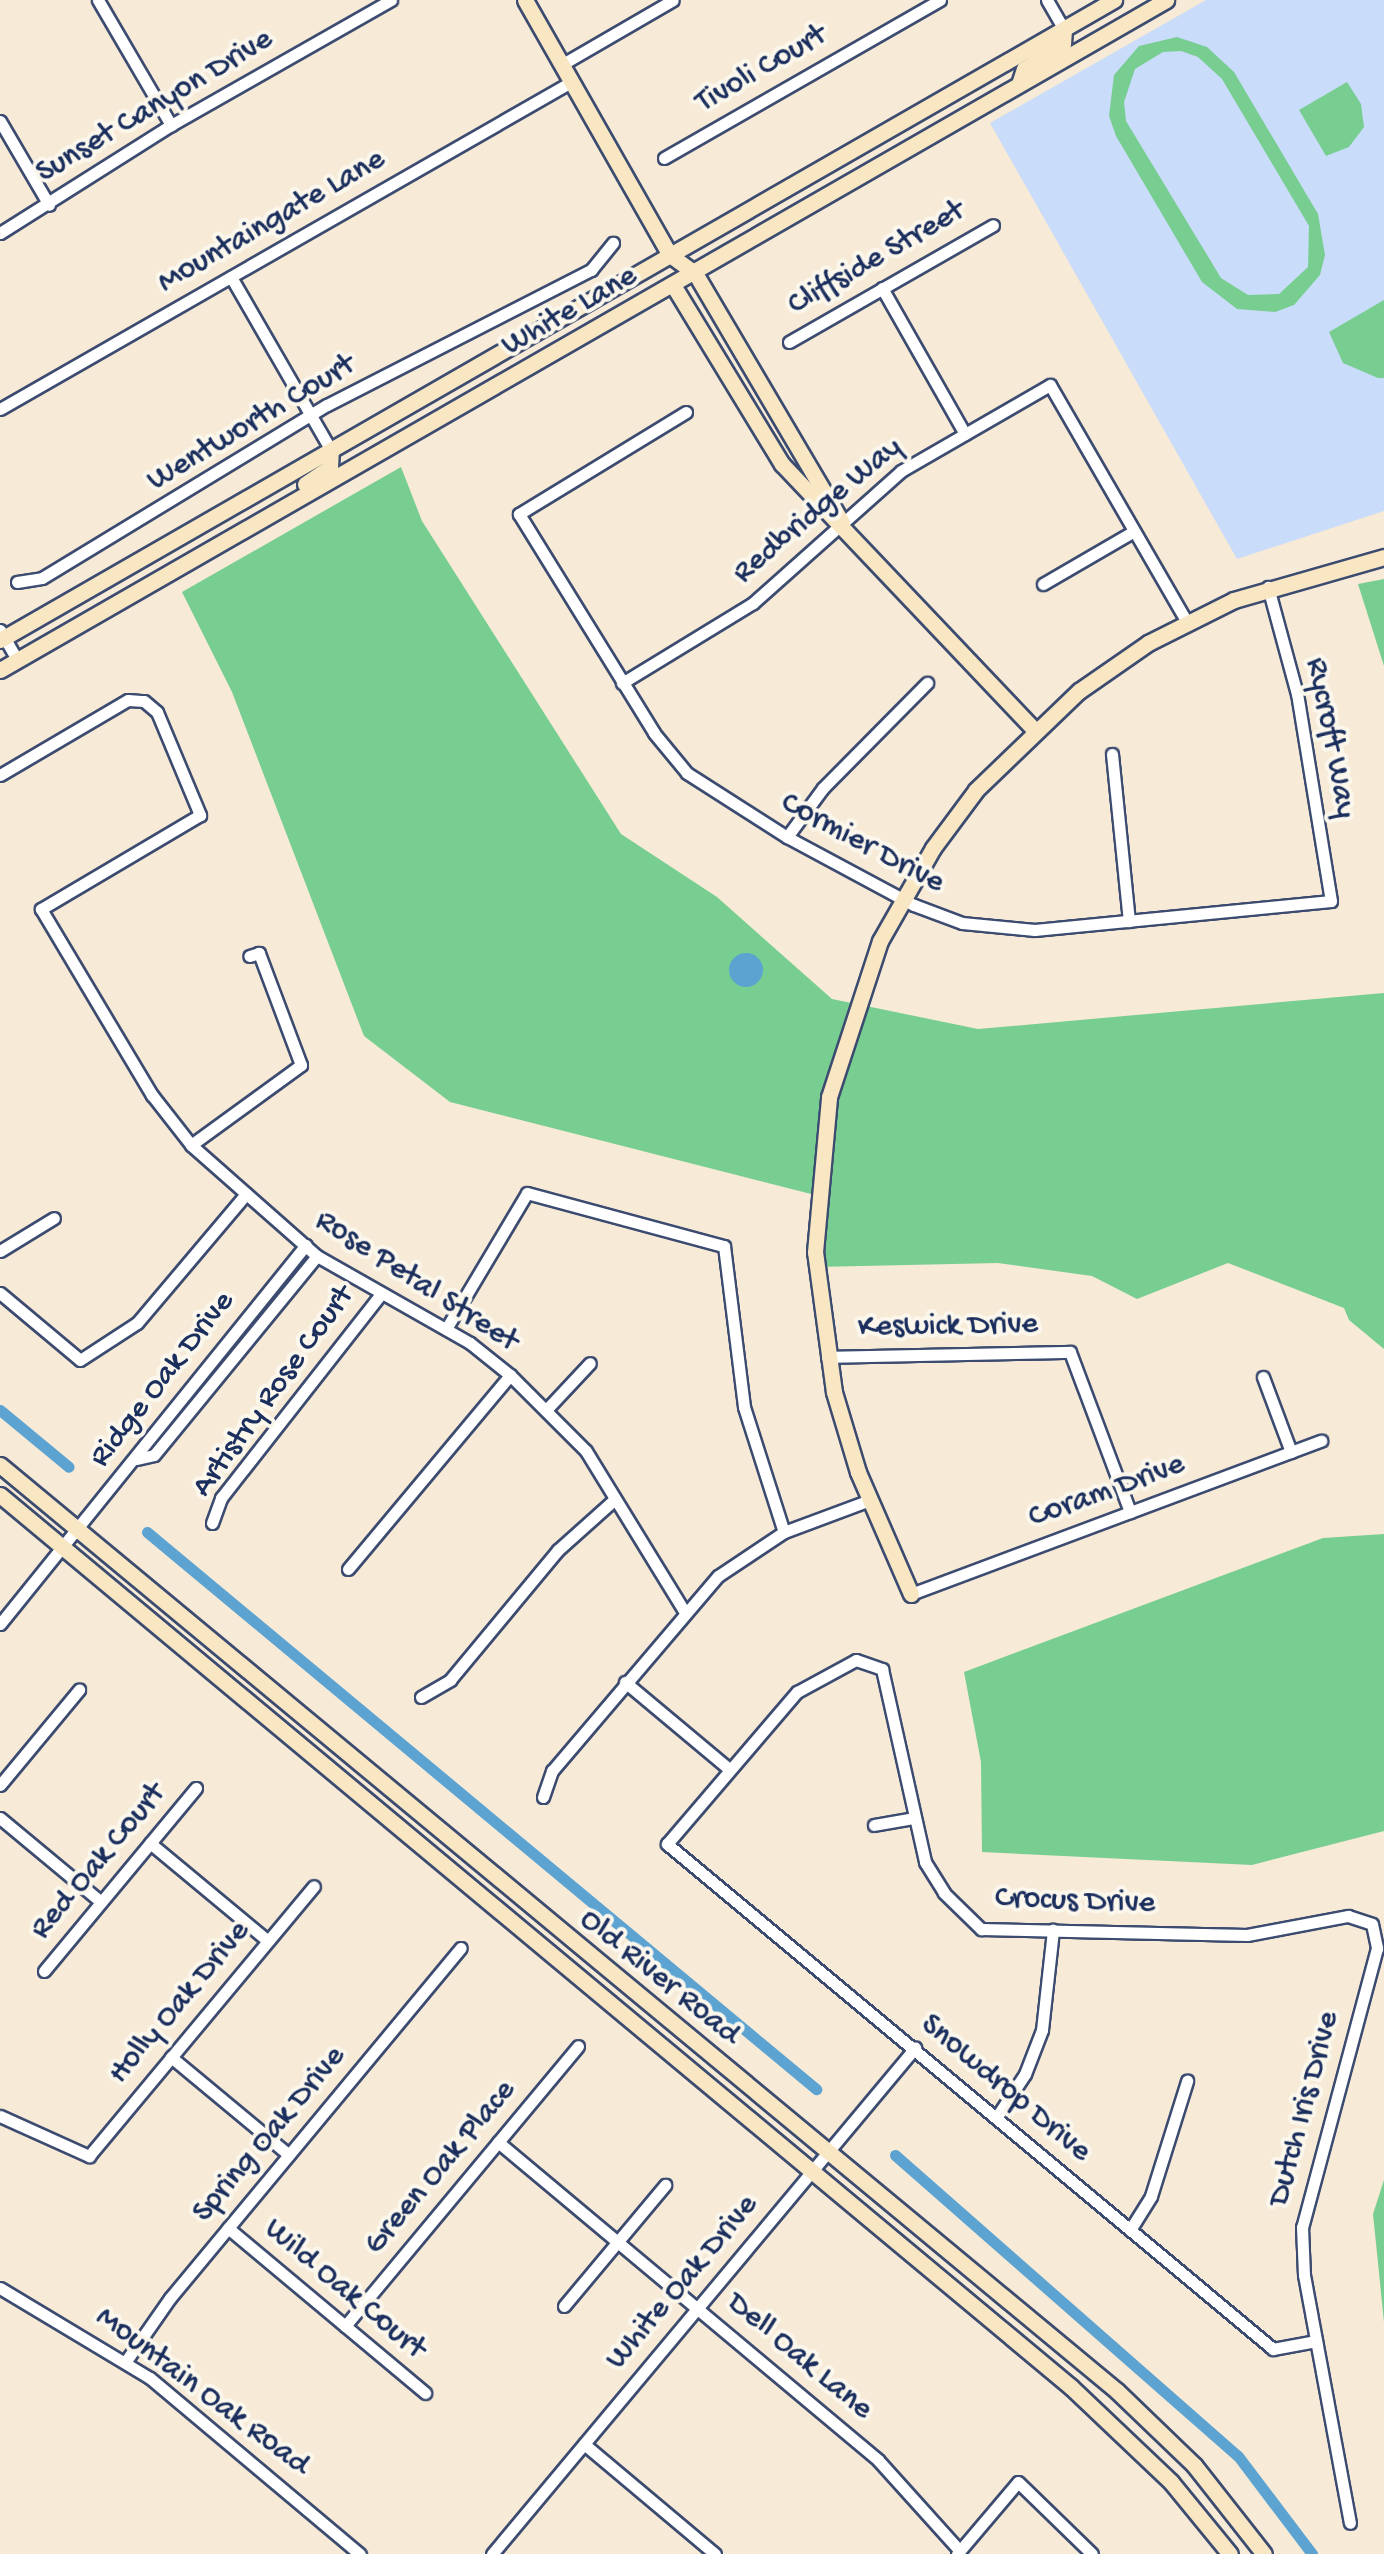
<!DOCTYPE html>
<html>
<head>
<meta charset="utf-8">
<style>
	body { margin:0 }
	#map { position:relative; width:1384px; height:2554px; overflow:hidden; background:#f7ead6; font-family:"Gochi Hand",sans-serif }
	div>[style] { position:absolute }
	.built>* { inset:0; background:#c9dcf9 }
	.green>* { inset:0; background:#78ce91 }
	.water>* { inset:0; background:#5ca3d2 }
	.round { border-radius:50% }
	.canal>* { height:11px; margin:-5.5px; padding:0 5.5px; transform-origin:5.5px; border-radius:5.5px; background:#5ca3d2 }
	.roads { filter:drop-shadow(2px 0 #3c4b70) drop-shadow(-2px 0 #3c4b70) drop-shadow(0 2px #3c4b70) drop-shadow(0 -2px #3c4b70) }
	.street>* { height:11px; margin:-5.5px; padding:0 5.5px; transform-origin:5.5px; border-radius:5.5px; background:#fff }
	.secondary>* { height:15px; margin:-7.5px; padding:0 7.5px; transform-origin:7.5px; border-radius:7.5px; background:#f9e7c3 }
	span { translate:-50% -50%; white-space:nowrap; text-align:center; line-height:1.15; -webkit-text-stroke:8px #fbf7ec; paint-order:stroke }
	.street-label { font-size:32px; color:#1b2f5e }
</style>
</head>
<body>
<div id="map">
	<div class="built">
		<div style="clip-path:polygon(1206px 0,1384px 0,1384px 511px,1237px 559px,990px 123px)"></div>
	</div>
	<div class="green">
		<div style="clip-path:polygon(evenodd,1177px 37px,1207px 47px,1234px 72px,1318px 214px,1325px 255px,1320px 275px,1294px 305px,1275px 312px,1237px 309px,1202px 282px,1116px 136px,1109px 116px,1114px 75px,1139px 46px,1177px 37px,1181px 51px,1198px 57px,1222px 79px,1309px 226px,1308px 267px,1279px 294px,1248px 295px,1221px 278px,1126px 121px,1124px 102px,1135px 69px,1163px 52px,1181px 51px)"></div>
		<div style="clip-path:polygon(1347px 82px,1361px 104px,1364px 127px,1349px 147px,1326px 156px,1299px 110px)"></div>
		<div style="clip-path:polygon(1384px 300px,1384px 378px,1378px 378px,1343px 363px,1329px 332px)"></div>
		<div style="clip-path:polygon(401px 467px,422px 521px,621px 834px,717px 897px,832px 999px,978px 1029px,1384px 993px,1384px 1349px,1349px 1320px,1344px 1308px,1228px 1263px,1137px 1299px,1092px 1276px,998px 1263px,816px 1267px,815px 1195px,450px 1102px,364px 1036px,232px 692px,182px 592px)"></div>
		<div style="clip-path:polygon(1384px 579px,1384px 666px,1358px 584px)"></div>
		<div style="clip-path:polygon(1384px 1534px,1384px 1831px,1252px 1865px,982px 1852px,981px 1762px,964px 1672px,1323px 1538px)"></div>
		<div style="clip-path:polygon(1384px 2180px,1384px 2322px,1373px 2214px)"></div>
	</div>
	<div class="water">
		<div class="round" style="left:729px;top:953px;width:34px;height:34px"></div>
	</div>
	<div class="canal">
		<div style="left:0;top:1410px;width:89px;rotate:39.6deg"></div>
		<div style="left:147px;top:1532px;width:871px;rotate:39.78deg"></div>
		<div style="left:895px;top:2155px;width:456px;rotate:41.3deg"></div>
		<div style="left:1238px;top:2456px;width:123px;rotate:52.9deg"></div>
	</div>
	<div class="roads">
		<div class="street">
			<div style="left:98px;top:0;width:145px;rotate:59.7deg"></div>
			<div style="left:1047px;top:0;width:34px;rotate:60deg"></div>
			<div style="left:561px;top:65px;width:129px;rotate:-30.1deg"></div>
			<div style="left:0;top:121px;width:97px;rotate:59.7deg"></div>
			<div style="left:664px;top:158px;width:318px;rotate:-29.8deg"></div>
			<div style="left:0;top:233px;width:202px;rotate:-32.3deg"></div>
			<div style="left:171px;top:125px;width:253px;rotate:-29.6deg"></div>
			<div style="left:231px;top:277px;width:200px;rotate:60deg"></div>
			<div style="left:882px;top:288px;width:168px;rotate:60.4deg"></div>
			<div style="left:789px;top:342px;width:235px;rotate:-29.8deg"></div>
			<div style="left:0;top:409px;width:658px;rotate:-29.8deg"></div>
			<div style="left:686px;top:412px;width:196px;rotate:148.6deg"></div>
			<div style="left:519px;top:514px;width:257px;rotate:58.3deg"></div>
			<div style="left:654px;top:733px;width:52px;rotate:50.5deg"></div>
			<div style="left:687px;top:773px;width:119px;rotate:32.6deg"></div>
			<div style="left:787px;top:837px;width:144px;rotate:28.2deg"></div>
			<div style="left:914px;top:905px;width:51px;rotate:20.6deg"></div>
			<div style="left:962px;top:923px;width:73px;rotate:5.5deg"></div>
			<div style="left:1035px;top:930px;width:297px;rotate:-5.6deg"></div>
			<div style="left:1331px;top:901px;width:210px;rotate:-99.3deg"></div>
			<div style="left:1297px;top:694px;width:111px;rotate:-105.2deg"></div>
			<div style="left:17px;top:582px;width:25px;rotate:-9deg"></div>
			<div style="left:42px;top:578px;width:333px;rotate:-31.3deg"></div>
			<div style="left:327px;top:405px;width:297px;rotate:-27.1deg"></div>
			<div style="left:591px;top:270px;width:35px;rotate:-51deg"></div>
			<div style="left:1043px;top:584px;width:105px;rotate:-30.2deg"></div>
			<div style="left:0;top:630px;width:34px;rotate:60deg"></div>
			<div style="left:622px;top:683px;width:153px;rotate:-31.4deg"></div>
			<div style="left:753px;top:603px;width:198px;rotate:-41.7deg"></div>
			<div style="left:901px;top:471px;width:172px;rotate:-30deg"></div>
			<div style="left:1050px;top:385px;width:274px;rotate:60deg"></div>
			<div style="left:1112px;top:754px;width:168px;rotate:84.2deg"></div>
			<div style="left:0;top:775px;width:148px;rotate:-30.4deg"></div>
			<div style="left:128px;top:700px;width:16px;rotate:4deg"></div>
			<div style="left:144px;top:701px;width:17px;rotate:40deg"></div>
			<div style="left:157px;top:712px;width:112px;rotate:67.3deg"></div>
			<div style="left:200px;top:815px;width:185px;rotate:149.4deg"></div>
			<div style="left:41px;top:909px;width:217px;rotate:59.2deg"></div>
			<div style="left:152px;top:1095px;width:63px;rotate:52deg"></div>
			<div style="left:191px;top:1145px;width:168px;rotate:41.4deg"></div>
			<div style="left:317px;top:1256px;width:176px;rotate:29.6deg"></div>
			<div style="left:470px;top:1343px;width:51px;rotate:38.7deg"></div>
			<div style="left:510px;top:1375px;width:107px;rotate:45deg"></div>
			<div style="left:586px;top:1451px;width:188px;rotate:58.5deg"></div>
			<div style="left:787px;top:837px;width:61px;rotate:-53.7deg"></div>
			<div style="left:823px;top:788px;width:148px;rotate:-45.3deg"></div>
			<div style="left:191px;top:1145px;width:136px;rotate:-36deg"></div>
			<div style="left:301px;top:1065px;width:120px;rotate:-110.6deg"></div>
			<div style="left:259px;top:953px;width:10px;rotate:163deg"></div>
			<div style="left:0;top:1251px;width:63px;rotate:-31.4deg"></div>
			<div style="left:0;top:1293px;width:104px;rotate:39.9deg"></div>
			<div style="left:80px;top:1360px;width:68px;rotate:-33deg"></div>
			<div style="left:137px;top:1323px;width:169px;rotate:-49.8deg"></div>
			<div style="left:446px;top:1329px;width:158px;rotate:-59.2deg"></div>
			<div style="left:527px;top:1193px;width:204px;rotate:15.1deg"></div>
			<div style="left:724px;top:1246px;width:162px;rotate:82.9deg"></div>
			<div style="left:744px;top:1407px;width:131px;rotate:72.3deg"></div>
			<div style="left:827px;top:1357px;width:243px;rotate:-1.2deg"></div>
			<div style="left:1070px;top:1352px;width:171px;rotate:69.4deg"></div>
			<div style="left:1263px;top:1377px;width:80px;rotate:69.5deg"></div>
			<div style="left:546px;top:1410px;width:64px;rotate:-46.9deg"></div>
			<div style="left:137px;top:1459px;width:17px;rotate:-13deg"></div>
			<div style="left:154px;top:1455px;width:257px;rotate:-50.7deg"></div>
			<div style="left:212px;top:1523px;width:27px;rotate:-70deg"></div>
			<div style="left:221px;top:1498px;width:259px;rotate:-51.9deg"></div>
			<div style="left:348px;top:1569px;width:253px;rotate:-50.1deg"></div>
			<div style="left:911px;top:1594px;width:438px;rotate:-20.5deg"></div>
			<div style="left:0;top:1624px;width:487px;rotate:-51.1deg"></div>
			<div style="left:625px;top:1682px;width:136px;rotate:39.9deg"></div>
			<div style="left:421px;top:1697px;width:34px;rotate:-30deg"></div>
			<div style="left:450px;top:1680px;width:169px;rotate:-50.3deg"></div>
			<div style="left:558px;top:1550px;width:76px;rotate:-41.8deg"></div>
			<div style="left:0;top:1785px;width:124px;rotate:-50.3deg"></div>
			<div style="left:543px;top:1797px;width:28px;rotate:-71deg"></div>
			<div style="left:552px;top:1771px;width:256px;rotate:-49.6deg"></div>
			<div style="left:718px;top:1576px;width:79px;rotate:-33.7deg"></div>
			<div style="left:784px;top:1532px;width:92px;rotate:-20.4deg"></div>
			<div style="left:0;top:1818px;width:131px;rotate:39.7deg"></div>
			<div style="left:874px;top:1825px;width:40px;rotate:-10deg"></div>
			<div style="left:150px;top:1843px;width:153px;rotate:39.7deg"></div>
			<div style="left:44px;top:1971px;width:238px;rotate:-50.3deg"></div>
			<div style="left:171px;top:2057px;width:153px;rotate:39.7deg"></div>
			<div style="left:0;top:2116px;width:98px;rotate:24.2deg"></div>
			<div style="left:89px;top:2156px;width:351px;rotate:-50.2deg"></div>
			<div style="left:996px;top:2118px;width:53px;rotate:-56.6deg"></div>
			<div style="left:1025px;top:2074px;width:47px;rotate:-68.9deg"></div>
			<div style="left:1042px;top:2030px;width:101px;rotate:-83.7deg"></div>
			<div style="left:498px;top:2142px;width:496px;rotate:39.9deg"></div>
			<div style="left:878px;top:2460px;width:122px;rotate:48deg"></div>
			<div style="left:228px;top:2228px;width:257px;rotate:39.9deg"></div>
			<div style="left:1130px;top:2230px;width:40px;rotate:-58deg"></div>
			<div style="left:1151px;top:2196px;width:121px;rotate:-72.6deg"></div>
			<div style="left:0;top:2288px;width:175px;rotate:31deg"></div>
			<div style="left:150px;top:2378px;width:274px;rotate:40deg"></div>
			<div style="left:564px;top:2306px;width:158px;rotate:-50.1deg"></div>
			<div style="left:345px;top:2326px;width:364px;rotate:-50.2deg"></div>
			<div style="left:1316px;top:2341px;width:44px;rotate:169.5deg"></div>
			<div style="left:1273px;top:2349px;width:789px;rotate:-140.19deg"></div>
			<div style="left:667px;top:1844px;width:200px;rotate:-49.5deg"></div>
			<div style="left:797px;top:1692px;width:67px;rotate:-28.5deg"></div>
			<div style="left:856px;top:1660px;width:28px;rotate:19deg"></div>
			<div style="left:882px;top:1669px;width:198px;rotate:77.4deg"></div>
			<div style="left:925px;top:1862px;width:36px;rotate:58deg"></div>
			<div style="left:944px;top:1893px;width:52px;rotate:44.2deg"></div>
			<div style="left:981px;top:1929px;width:266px;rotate:1.3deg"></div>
			<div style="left:1247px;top:1935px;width:103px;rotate:-10.7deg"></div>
			<div style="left:1348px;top:1916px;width:25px;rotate:18deg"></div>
			<div style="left:1372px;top:1924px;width:25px;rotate:78deg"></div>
			<div style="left:1377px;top:1948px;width:289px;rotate:105deg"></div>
			<div style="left:1302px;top:2227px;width:48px;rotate:87.6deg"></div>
			<div style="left:1304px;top:2275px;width:252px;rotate:79.5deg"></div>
			<div style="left:126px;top:2361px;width:77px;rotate:-55.1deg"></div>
			<div style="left:170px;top:2298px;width:455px;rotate:-50.3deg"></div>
			<div style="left:584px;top:2444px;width:171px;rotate:40deg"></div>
			<div style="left:492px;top:2554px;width:660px;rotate:-50.11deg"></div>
			<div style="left:957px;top:2554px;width:94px;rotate:-49.7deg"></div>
			<div style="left:1018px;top:2482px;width:103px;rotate:44.2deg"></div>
		</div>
		<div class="secondary">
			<div style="left:525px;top:0;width:293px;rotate:60.4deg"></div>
			<div style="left:670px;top:255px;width:31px;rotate:36deg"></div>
			<div style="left:695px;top:273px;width:290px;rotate:59.5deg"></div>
			<div style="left:1019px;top:84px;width:16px;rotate:-72deg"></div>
			<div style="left:1024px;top:69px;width:46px;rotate:-32.7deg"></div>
			<div style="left:1063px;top:44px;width:15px;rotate:-86deg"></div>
			<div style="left:673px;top:285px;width:210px;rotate:58.7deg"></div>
			<div style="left:782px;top:464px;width:366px;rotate:46.5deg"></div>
			<div style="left:305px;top:484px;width:30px;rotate:-34deg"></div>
			<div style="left:330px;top:467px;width:17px;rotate:-87deg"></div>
			<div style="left:0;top:640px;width:1285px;rotate:-29.88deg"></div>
			<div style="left:0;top:670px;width:1345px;rotate:-29.88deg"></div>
			<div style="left:0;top:1465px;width:1451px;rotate:39.66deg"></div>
			<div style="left:1117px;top:2391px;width:107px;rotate:43.9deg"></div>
			<div style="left:1194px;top:2465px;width:113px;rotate:51.8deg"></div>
			<div style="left:0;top:1495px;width:1394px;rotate:39.79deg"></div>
			<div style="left:1071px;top:2387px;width:138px;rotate:43.5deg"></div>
			<div style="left:1171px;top:2482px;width:93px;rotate:50.7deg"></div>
			<div style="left:911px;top:1594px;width:133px;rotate:-113.5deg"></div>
			<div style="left:858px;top:1472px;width:84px;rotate:-106.7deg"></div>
			<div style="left:834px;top:1392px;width:141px;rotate:-97.7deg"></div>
			<div style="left:815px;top:1252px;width:156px;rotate:-84.8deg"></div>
			<div style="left:829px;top:1097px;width:164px;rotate:-71.9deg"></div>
			<div style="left:880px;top:941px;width:107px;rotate:-60.3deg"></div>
			<div style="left:933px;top:848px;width:72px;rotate:-53.4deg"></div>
			<div style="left:976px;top:790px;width:143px;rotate:-43.9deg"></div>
			<div style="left:1079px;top:691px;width:84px;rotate:-34.8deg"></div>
			<div style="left:1148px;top:643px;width:96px;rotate:-26.6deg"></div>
			<div style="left:1234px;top:600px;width:156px;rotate:-16deg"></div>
		</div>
	</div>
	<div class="street-label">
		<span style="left:762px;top:70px;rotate:-30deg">Tivoli Court</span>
		<span style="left:155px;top:107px;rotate:-31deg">Sunset Canyon Drive</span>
		<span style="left:272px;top:222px;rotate:-30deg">Mountaingate Lane</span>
		<span style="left:877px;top:259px;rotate:-30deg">Cliffside Street</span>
		<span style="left:570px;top:312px;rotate:-30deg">White Lane</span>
		<span style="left:252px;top:424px;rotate:-31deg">Wentworth Court</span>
		<span style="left:818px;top:511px;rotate:-40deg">Redbridge Way</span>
		<span style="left:1330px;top:738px;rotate:79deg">Rycroft Way</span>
		<span style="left:862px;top:844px;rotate:28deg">Cormier Drive</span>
		<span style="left:416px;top:1282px;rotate:33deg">Rose Petal Street</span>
		<span style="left:948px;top:1327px;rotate:-1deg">Keswick Drive</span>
		<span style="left:163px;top:1380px;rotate:-52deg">Ridge Oak Drive</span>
		<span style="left:274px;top:1392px;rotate:-54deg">Artistry Rose Court</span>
		<span style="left:1107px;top:1492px;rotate:-20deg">Coram Drive</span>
		<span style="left:99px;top:1862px;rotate:-50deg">Red Oak Court</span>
		<span style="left:1075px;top:1902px;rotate:2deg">Crocus Drive</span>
		<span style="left:659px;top:1978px;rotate:39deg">Old River Road</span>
		<span style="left:180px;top:2003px;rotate:-50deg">Holly Oak Drive</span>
		<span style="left:1005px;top:2089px;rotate:40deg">Snowdrop Drive</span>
		<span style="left:1305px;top:2109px;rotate:-75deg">Dutch Iris Drive</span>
		<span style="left:270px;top:2135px;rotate:-50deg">Spring Oak Drive</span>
		<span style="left:441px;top:2168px;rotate:-50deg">Green Oak Place</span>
		<span style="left:683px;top:2283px;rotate:-50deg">White Oak Drive</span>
		<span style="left:344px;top:2290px;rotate:40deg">Wild Oak Court</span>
		<span style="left:799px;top:2357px;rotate:40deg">Dell Oak Lane</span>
		<span style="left:202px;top:2392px;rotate:37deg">Mountain Oak Road</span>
	</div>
</div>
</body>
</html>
